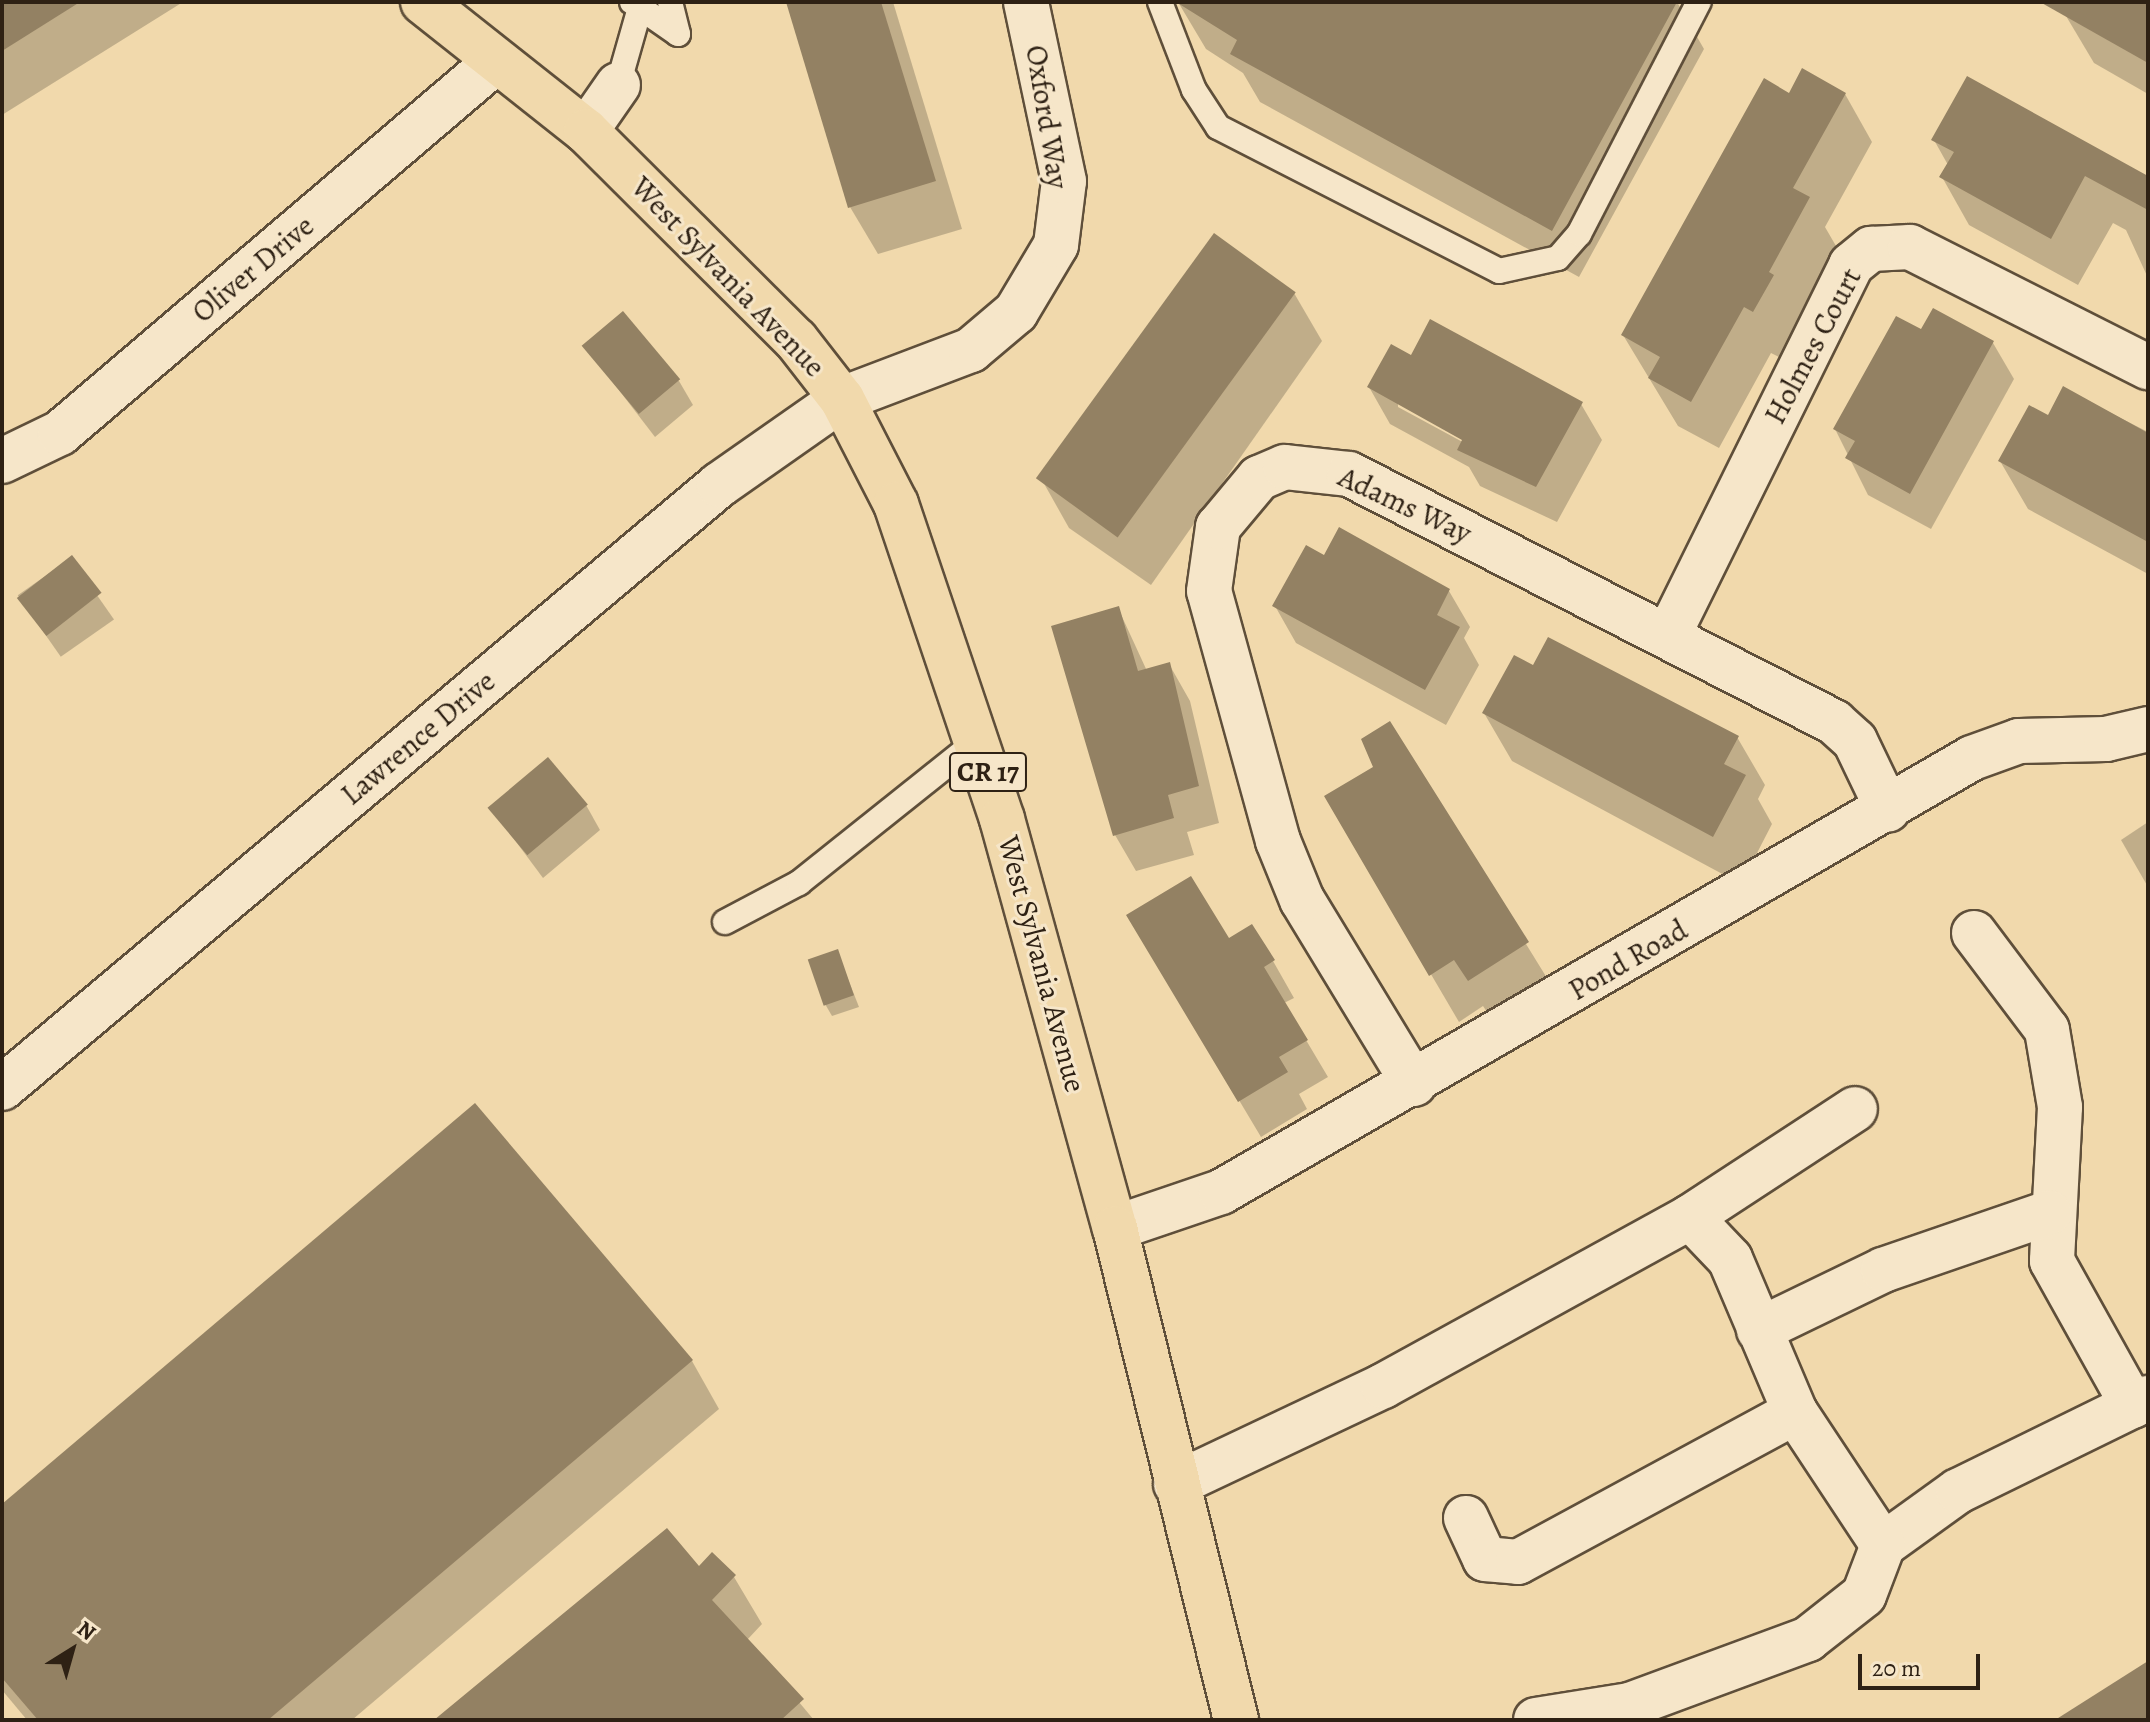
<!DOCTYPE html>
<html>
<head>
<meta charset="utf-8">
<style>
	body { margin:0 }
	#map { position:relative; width:2150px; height:1722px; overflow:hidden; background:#f1d9ac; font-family:Alegreya,serif }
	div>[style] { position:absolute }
	.shadow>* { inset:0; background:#0003; transform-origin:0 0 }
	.building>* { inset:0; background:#938163; transform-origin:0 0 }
	.roads { filter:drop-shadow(2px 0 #5f4f3a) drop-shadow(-2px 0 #5f4f3a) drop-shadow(0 2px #5f4f3a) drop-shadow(0 -2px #5f4f3a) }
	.lane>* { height:24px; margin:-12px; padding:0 12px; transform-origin:12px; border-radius:12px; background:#f6e6c9 }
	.street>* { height:44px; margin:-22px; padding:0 22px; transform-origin:22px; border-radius:22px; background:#f6e6c9 }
	.primary>* { height:44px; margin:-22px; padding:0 22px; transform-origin:22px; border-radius:22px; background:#f1d9ac }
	span { translate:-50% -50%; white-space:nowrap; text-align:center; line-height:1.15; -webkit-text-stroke:6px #f6e6c9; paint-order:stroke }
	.shield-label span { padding:2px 6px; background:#f6e6c9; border:2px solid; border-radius:6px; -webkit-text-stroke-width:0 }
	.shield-label { font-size:28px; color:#2e2114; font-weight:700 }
	.street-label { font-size:30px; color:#2e2114 }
	.frame { position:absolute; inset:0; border:4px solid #2e2114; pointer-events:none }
	.north { position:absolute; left:32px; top:1610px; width:80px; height:80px; -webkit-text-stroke:6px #f6e6c9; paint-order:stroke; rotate:37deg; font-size:22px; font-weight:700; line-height:32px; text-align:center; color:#2e2114 }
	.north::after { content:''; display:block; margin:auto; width:28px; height:36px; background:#2e2114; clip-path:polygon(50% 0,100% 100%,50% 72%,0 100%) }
	.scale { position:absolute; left:1858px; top:1654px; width:122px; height:36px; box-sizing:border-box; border:4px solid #2e2114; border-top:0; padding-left:10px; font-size:24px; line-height:28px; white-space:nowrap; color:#2e2114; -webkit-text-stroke:6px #f6e6c9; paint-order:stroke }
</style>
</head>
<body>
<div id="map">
	<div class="shadow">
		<div style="clip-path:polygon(2px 2px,183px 2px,2px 115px)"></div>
		<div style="clip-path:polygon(788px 2px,893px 2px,962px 229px,878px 254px,850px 207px)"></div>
		<div style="clip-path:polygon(1178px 2px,1677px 2px,1704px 49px,1579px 277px,1260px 102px,1243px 73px,1206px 49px)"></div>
		<div style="clip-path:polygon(2074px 2px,2148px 2px,2148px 94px,2094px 63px,2066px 16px)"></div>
		<div style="clip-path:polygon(1845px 94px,1872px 142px,1825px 227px,1836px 246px,1781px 358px,1771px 353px,1719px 448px,1678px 426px,1623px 335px,1789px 95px)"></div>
		<div style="clip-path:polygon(1934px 140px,2148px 178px,2148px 278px,2126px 230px,2113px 223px,2078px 285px,1969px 225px,1942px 177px,1948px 165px)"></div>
		<div style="clip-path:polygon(1294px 293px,1322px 341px,1151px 585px,1069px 528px,1042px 480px)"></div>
		<div style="clip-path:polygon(1922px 332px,1993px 343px,2014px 379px,1931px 529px,1868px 495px,1835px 429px)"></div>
		<div style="clip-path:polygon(585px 346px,679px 381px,693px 405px,655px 437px)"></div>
		<div style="clip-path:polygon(evenodd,1412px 357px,1581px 404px,1602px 440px,1557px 522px,1480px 486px,1469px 467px,1390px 424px,1369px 387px,1412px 357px,1398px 402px,1472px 443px,1470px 446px,1398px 407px,1398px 402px)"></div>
		<div style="clip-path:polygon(2064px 389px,2148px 432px,2148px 574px,2028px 509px,2000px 461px,2049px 418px)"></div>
		<div style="left:71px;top:558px;width:75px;height:65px;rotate:55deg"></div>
		<div style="clip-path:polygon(1325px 558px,1449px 591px,1470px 627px,1464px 638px,1479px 665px,1446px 725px,1296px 643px,1275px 606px)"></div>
		<div style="clip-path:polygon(1118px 608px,1147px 671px,1169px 664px,1190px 701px,1219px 823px,1187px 832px,1194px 855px,1136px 871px,1115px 835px)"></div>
		<div style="clip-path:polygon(1534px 668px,1737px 737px,1765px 785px,1758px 799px,1772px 824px,1741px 884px,1512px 761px,1484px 713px)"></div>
		<div style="clip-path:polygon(1390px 723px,1555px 991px,1497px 1027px,1483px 1006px,1459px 1022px,1327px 797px,1375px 768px)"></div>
		<div style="clip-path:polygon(586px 805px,600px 830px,543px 878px,491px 808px)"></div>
		<div style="clip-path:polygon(2148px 822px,2148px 887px,2121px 840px)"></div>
		<div style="clip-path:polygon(1228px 941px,1273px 961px,1294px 998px,1284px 1003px,1328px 1077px,1299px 1094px,1307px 1109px,1261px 1137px,1150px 951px)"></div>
		<div style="clip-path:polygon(837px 951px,859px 1007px,832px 1016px,825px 1004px)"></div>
		<div style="clip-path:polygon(475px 1106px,692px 1361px,719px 1409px,352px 1720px,27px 1720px,2px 1690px,2px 1506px)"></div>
		<div style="clip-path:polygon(699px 1569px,734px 1577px,762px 1624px,747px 1640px,814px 1720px,437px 1720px)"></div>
	</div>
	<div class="building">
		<div style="clip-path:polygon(2px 2px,80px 2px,2px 51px)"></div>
		<div style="clip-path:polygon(786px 2px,881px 2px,936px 181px,848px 208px)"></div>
		<div style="clip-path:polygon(1176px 2px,1677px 2px,1552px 231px,1230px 54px,1237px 40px)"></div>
		<div style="clip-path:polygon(2040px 2px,2148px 2px,2148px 63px)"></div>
		<div style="clip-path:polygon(1802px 68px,1846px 93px,1793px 188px,1810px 197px,1769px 272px,1774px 275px,1753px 312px,1744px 307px,1691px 402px,1648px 378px,1660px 357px,1621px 335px,1764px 78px,1789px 93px)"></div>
		<div style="clip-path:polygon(1967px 76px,2148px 176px,2148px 210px,2085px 176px,2051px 239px,1939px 177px,1954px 152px,1931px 140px)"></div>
		<div style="left:1214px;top:233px;width:101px;height:303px;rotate:36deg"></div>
		<div style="clip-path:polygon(1933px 308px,1994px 341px,1910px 494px,1845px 458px,1855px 441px,1833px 429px,1896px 316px,1921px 329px)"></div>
		<div style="left:623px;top:311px;width:89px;height:54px;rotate:50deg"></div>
		<div style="clip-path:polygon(1430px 319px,1583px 402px,1536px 487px,1457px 450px,1462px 440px,1367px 387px,1391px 344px,1411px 355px)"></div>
		<div style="clip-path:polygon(2063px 386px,2148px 433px,2148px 542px,1998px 461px,2029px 405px,2048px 415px)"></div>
		<div style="clip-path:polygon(1339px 527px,1450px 589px,1437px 615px,1460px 627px,1425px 690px,1272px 606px,1306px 545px,1324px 555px)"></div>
		<div style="left:72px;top:555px;width:48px;height:70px;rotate:52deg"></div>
		<div style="clip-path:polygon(1119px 606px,1138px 671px,1170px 662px,1199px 786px,1168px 795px,1174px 818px,1113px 836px,1051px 626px)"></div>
		<div style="clip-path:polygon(1548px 637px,1739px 736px,1724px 764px,1746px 775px,1713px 837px,1482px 713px,1514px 655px,1533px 665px)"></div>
		<div style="clip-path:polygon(1390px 721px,1529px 942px,1468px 981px,1454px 960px,1429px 976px,1324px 796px,1373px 767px,1361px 739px)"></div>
		<div style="left:548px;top:757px;width:62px;height:79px;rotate:50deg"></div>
		<div style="clip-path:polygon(1191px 876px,1229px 938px,1252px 924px,1275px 960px,1264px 967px,1308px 1040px,1279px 1057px,1288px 1072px,1238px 1102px,1126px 915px)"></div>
		<div style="left:838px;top:949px;width:49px;height:32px;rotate:71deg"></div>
		<div style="clip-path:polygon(475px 1103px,693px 1360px,268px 1720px,38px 1720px,2px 1678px,2px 1504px)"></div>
		<div style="clip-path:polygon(667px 1528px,699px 1566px,712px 1552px,736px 1575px,712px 1600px,804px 1699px,781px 1720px,434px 1720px)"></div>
		<div style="clip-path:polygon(2148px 1661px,2148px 1720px,2055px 1720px)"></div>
	</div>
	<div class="roads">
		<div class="lane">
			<div style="left:632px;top:2px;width:56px;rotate:34.8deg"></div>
			<div style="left:678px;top:34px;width:33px;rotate:-104deg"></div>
			<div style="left:1160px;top:2px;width:94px;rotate:68.9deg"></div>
			<div style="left:1194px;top:90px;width:44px;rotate:57deg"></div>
			<div style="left:1218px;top:127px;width:316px;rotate:27.1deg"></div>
			<div style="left:1499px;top:271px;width:60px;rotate:-12.4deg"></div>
			<div style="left:1558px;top:258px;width:32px;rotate:-49deg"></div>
			<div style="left:1579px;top:234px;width:261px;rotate:-62.7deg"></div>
			<div style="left:618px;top:85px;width:80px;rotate:-74.1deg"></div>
			<div style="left:725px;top:922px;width:84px;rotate:-27.8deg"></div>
			<div style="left:799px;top:883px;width:229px;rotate:-38.6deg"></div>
		</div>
		<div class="street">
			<div style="left:586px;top:131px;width:56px;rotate:-55.2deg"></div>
			<div style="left:2px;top:461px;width:64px;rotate:-25.8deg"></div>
			<div style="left:60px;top:433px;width:570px;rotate:-40.45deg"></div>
			<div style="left:1668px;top:636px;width:414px;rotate:-63.7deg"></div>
			<div style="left:1851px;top:265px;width:26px;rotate:-39deg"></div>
			<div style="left:1871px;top:249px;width:39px;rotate:-3deg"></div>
			<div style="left:1910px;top:247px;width:267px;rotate:26.8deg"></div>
			<div style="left:1974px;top:933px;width:121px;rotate:53deg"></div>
			<div style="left:2047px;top:1030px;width:78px;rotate:80.4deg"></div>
			<div style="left:2060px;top:1107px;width:154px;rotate:93deg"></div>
			<div style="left:2052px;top:1261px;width:166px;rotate:60.8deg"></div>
			<div style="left:1414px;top:1084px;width:215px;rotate:-121.3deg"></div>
			<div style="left:1302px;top:900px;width:64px;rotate:-112.1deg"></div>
			<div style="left:1278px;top:841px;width:259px;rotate:-105.4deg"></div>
			<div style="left:1209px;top:591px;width:65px;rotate:-82deg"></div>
			<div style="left:1218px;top:527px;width:64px;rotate:-50.1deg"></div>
			<div style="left:1259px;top:478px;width:28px;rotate:-23deg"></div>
			<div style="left:1285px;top:467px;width:64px;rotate:6.2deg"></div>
			<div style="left:1349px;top:474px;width:545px;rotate:27.08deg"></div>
			<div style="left:1834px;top:722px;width:28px;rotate:42deg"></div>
			<div style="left:1855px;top:741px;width:76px;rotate:64.4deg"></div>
			<div style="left:2px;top:1088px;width:937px;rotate:-40.06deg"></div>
			<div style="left:719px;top:485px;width:150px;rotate:-35deg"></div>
			<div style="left:842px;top:399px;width:138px;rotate:-20.8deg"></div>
			<div style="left:971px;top:350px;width:59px;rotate:-40.2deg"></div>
			<div style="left:1016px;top:312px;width:78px;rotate:-59.2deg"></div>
			<div style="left:1056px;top:245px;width:64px;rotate:-82.9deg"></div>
			<div style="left:1064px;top:181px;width:183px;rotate:-102deg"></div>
			<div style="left:1115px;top:1228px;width:112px;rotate:-18.8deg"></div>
			<div style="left:1221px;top:1192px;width:867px;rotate:-30.02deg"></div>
			<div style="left:1972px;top:758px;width:50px;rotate:-19.9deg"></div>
			<div style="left:2019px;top:741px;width:87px;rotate:-1.3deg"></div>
			<div style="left:2106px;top:739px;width:43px;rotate:-13.4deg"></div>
			<div style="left:1759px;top:1330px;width:138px;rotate:-25.8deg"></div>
			<div style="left:1883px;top:1270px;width:176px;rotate:-19deg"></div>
			<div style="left:1176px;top:1484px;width:229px;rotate:-25.3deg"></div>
			<div style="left:1383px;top:1386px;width:350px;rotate:-28.8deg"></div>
			<div style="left:1690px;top:1217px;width:197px;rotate:-33.2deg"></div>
			<div style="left:1466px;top:1518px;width:45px;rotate:65.1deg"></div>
			<div style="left:1485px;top:1559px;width:33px;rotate:5deg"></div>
			<div style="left:1518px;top:1562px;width:315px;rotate:-28.4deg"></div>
			<div style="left:1883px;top:1545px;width:92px;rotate:-35.8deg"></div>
			<div style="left:1958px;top:1491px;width:212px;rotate:-26.1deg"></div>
			<div style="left:1536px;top:1720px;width:95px;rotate:-9.1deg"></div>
			<div style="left:1630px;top:1705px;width:190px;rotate:-20.3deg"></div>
			<div style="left:1808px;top:1639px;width:71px;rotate:-38.2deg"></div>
			<div style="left:1864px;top:1595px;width:53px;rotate:-69.2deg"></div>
			<div style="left:1883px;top:1545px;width:159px;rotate:-123.5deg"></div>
			<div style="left:1795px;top:1412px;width:166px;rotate:-113deg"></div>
			<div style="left:1730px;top:1259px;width:58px;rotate:-133.6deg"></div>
		</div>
		<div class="primary">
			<div style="left:423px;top:2px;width:208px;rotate:38.4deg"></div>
			<div style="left:586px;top:131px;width:296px;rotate:44.9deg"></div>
			<div style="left:796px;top:340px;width:75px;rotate:52.1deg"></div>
			<div style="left:842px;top:399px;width:118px;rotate:62.8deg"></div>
			<div style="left:896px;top:504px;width:332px;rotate:71.4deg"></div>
			<div style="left:1002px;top:819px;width:424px;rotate:74.6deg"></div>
			<div style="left:1115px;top:1228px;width:507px;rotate:76.18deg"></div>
		</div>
	</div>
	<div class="shield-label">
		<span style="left:988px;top:772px">CR 17</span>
	</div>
	<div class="street-label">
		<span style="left:1047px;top:117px;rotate:81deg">Oxford Way</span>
		<span style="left:253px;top:269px;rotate:-40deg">Oliver Drive</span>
		<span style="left:728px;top:277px;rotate:46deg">West Sylvania Avenue</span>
		<span style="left:1813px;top:346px;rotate:-62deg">Holmes Court</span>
		<span style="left:1405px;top:505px;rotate:25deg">Adams Way</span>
		<span style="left:418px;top:738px;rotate:-40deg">Lawrence Drive</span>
		<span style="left:1628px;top:960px;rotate:-30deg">Pond Road</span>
		<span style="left:1042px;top:964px;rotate:75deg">West Sylvania Avenue</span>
	</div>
	<div class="frame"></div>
	<div class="north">N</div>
	<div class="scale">20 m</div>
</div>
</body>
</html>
